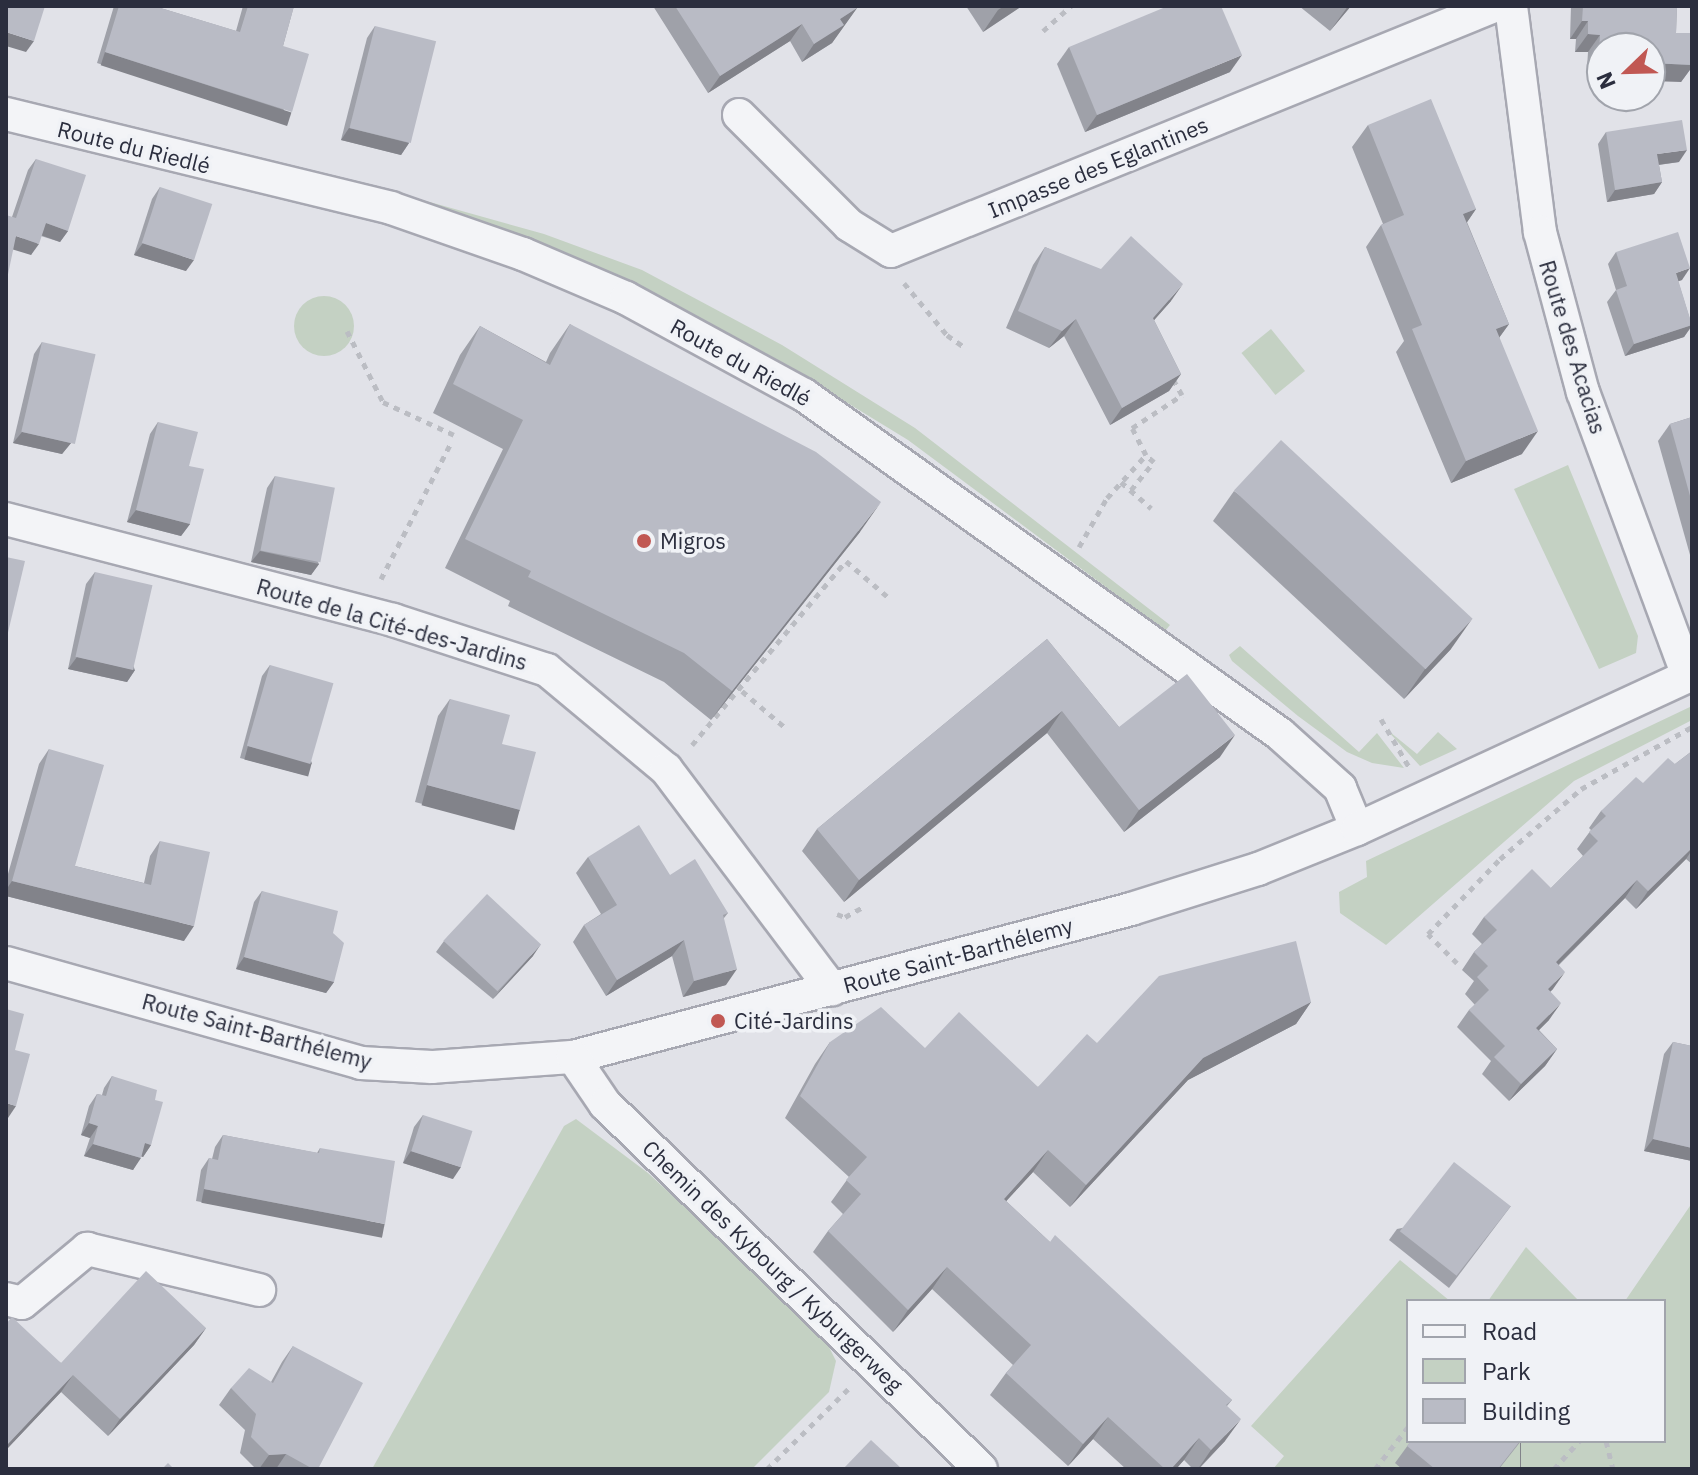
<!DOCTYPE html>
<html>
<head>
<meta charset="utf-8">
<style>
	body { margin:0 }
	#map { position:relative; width:1698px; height:1475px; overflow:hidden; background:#e1e2e8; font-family:"IBM Plex Sans",sans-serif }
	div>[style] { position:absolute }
	.green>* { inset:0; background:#c4d1c3; transform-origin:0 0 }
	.round { border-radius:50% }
	.path>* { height:5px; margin-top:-2.5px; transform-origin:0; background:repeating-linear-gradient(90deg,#bbbdc3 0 6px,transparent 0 12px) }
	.roads { filter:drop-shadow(2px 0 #a7a8b2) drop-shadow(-2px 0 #a7a8b2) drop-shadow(0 2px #a7a8b2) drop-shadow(0 -2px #a7a8b2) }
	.street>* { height:32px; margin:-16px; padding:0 16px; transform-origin:16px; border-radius:16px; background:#f3f4f7 }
	.wall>* { inset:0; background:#9fa1a9 }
	.shaded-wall>* { inset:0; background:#82838a; transform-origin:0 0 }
	.building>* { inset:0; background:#b9bbc5; transform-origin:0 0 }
	.dots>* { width:22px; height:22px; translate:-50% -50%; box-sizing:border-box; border:4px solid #f0f2f6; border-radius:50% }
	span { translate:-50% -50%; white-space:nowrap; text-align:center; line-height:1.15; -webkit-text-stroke:7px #f0f2f6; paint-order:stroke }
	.street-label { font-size:22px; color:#2b2e3e }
	.poi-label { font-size:22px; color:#2b2e3e }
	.left { translate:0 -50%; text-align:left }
	.frame { position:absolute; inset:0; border:8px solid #2b2e3e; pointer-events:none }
	.legend { position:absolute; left:1406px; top:1299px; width:260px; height:144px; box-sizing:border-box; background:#f0f2f6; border:2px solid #a1a4ac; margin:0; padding:10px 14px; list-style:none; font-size:24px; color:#2b2e3e }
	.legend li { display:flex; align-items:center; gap:16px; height:40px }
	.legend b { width:40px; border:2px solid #a1a4ac }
	.north { position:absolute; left:1586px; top:32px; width:80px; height:80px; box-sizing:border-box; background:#f0f2f6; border:2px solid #a1a4ac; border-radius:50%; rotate:247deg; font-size:22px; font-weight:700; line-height:32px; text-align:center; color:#2b2e3e }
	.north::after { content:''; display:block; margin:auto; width:28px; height:36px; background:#c15853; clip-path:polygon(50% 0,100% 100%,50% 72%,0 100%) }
</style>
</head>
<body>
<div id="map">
	<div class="green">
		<div style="clip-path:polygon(419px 199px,544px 234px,642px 270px,782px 345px,915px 428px,1170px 625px,1165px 631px,908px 440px,774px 358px,542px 244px)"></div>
		<div class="round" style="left:294px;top:296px;width:60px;height:60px"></div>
		<div style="left:1271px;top:329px;width:54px;height:38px;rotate:51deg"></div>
		<div style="clip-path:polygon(1568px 465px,1638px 636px,1636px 653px,1599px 669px,1514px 489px)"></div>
		<div style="clip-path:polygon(1240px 646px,1359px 752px,1377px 733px,1404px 768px,1372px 763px,1347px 752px,1298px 716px,1232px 661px,1229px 655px)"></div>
		<div style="clip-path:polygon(1692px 706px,1692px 720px,1574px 781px,1386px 945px,1340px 913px,1339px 892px,1367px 877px,1366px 861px)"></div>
		<div style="clip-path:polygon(1385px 728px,1417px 754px,1438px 732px,1457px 749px,1420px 766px)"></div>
		<div style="clip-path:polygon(576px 1119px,648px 1173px,823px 1335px,836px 1361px,829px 1392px,752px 1469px,372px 1469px,564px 1126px)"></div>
		<div style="clip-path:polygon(1692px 1203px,1692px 1469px,1273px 1469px,1284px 1456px,1251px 1426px,1400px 1260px,1450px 1301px,1408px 1301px,1408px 1441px,1664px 1441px,1664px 1301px,1625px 1301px)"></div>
		<div style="clip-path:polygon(1526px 1247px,1579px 1301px,1488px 1301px)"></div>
	</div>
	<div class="path">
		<div style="left:1043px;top:31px;width:38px;rotate:-42deg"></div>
		<div style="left:904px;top:283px;width:67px;rotate:50.4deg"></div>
		<div style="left:947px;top:335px;width:19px;rotate:35deg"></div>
		<div style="left:347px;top:331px;width:80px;rotate:63.1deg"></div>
		<div style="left:383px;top:402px;width:78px;rotate:24.9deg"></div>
		<div style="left:1121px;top:482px;width:40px;rotate:41deg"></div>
		<div style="left:1131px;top:490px;width:36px;rotate:-51deg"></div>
		<div style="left:1154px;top:462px;width:11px;rotate:-139deg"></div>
		<div style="left:1079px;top:547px;width:56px;rotate:-60.3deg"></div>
		<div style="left:1107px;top:498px;width:58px;rotate:-47.8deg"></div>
		<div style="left:1146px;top:455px;width:30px;rotate:-117deg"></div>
		<div style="left:1132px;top:428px;width:60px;rotate:-33.4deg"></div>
		<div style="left:1182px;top:395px;width:21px;rotate:-119deg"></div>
		<div style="left:381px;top:579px;width:155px;rotate:-62.8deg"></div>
		<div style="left:742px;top:691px;width:59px;rotate:40.2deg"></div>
		<div style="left:1381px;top:719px;width:56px;rotate:59.7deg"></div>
		<div style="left:692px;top:745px;width:240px;rotate:-50.1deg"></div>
		<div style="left:846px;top:561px;width:55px;rotate:40.6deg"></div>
		<div style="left:837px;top:914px;width:9px;rotate:21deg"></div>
		<div style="left:845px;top:917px;width:23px;rotate:-29deg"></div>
		<div style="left:1457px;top:963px;width:41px;rotate:-135deg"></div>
		<div style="left:1428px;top:934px;width:104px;rotate:-46.2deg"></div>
		<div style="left:1500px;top:859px;width:107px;rotate:-40.8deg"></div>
		<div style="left:1581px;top:789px;width:127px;rotate:-29.2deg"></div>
		<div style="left:1606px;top:1441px;width:29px;rotate:76deg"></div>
		<div style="left:767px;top:1469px;width:114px;rotate:-44.6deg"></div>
		<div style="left:1375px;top:1469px;width:53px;rotate:-51.8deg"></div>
		<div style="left:1554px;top:1469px;width:38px;rotate:-48deg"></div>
	</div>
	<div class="roads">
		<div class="street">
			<div style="left:1511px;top:6px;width:228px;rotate:82.7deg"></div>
			<div style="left:1540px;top:232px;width:166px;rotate:75deg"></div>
			<div style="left:1583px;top:392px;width:303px;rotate:69.7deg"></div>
			<div style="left:6px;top:114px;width:396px;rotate:13.7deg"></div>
			<div style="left:391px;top:208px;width:140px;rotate:19.2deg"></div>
			<div style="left:523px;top:254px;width:112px;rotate:23.1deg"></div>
			<div style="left:626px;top:298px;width:203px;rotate:28.6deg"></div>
			<div style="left:804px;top:395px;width:584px;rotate:35.46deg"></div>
			<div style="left:1280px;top:734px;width:81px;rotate:42deg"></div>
			<div style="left:1340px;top:788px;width:44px;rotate:67.5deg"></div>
			<div style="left:739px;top:115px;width:156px;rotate:45deg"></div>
			<div style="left:849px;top:225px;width:49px;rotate:31.8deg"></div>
			<div style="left:891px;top:251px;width:651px;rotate:-22.11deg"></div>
			<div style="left:6px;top:519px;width:400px;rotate:14.6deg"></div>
			<div style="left:393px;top:620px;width:162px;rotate:18deg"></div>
			<div style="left:547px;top:670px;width:155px;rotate:39.8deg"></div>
			<div style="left:666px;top:769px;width:276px;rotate:53deg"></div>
			<div style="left:6px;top:963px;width:369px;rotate:15.7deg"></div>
			<div style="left:361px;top:1063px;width:71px;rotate:3.2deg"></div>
			<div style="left:432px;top:1067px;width:141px;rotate:-4.1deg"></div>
			<div style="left:573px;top:1057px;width:577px;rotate:-14.85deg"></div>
			<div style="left:1131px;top:909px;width:133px;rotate:-17.5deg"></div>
			<div style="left:1258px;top:869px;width:107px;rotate:-22deg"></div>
			<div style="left:1357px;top:829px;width:369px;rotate:-24.8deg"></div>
			<div style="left:573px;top:1057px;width:57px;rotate:55.8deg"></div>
			<div style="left:605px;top:1104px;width:524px;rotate:44.15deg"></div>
			<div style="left:6px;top:1299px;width:16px;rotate:14deg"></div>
			<div style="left:22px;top:1303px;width:85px;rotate:-39.7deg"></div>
			<div style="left:87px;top:1249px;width:177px;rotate:13.4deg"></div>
		</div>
	</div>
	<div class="wall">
		<div style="clip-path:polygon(114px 6px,154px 6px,236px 31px,243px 6px,294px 6px,283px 46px,284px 124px,97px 63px)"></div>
		<div style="clip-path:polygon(653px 6px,856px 6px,857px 8px,832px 43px,802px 62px,790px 41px,708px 93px)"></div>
		<div style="clip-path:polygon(966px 6px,1022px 6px,983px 32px)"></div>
		<div style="clip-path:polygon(1299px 6px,1351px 6px,1330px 31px)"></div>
		<div style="clip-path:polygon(1571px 6px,1677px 6px,1676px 33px,1692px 33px,1692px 67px,1681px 82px,1650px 48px,1602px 48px,1602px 69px,1587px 68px,1588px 52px,1575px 52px,1576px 39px,1570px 39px)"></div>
		<div style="clip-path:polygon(375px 26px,409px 143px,401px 155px,341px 140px,367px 38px)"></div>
		<div style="clip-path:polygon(1069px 47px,1230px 72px,1085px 132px,1057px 64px)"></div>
		<div style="clip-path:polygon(1368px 125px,1476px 209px,1467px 222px,1509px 324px,1499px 338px,1522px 454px,1451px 483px,1396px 352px,1404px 341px,1366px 247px,1381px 225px,1383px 224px,1352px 147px)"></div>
		<div style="clip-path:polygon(1606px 132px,1679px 162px,1659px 165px,1662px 182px,1654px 194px,1607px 202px,1598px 144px)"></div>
		<div style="clip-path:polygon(36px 159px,68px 231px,60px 242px,41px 236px,31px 255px,12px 217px,28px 170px)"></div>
		<div style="clip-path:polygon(160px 187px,186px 271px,134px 255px,152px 199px)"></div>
		<div style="clip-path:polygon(1045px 247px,1171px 301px,1154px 320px,1181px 374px,1169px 391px,1110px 425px,1064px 336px,1049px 348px,1006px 328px,1033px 265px)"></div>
		<div style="clip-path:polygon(1616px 252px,1682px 280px,1678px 281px,1692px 326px,1684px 337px,1625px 356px,1607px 302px,1616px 290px,1608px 264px)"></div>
		<div style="clip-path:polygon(570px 324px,860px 532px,711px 720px,664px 682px,508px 606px,510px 601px,445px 568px,503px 449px,433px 413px,460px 355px,480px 326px,546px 362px,550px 353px)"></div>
		<div style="clip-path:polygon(42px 342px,71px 443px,62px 454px,13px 443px,34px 354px)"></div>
		<div style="clip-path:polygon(1692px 417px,1692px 554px,1690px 555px,1658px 441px,1670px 424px)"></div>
		<div style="clip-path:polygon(158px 422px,189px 466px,190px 524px,181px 536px,127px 522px,150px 434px)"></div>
		<div style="clip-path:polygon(275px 476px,319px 564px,311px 575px,251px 562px,267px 488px)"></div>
		<div style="clip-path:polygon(1234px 491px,1451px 649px,1404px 699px,1213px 521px)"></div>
		<div style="clip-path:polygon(95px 572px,135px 670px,127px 682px,68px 669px,86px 584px)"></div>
		<div style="clip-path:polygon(1047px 639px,1119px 727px,1220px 757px,1124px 832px,1047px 733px,844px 902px,802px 851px,817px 829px)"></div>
		<div style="clip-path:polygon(270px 665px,312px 763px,304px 775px,240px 758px,262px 676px)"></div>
		<div style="clip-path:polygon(450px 699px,502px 744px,520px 810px,508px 827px,415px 802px,438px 716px)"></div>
		<div style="clip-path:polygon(49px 749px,75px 866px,144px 883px,150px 856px,160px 841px,184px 941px,6px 896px,6px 881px,39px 764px)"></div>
		<div style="clip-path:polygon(1692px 751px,1692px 864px,1686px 859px,1636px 909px,1625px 898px,1559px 965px,1553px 989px,1550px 992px,1549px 1020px,1539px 1030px,1557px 1049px,1545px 1066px,1509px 1101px,1482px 1074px,1491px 1061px,1457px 1027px,1469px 1010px,1475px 1005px,1465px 994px,1474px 981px,1462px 970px,1474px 952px,1482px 944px,1472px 934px,1484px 917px,1551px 888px,1583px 856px,1577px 849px,1591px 830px,1589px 828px,1601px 811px,1675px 764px)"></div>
		<div style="clip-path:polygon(588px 857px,670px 875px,728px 913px,724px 918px,726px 985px,683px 997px,672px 956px,606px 996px,573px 942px,584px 925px,601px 914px,576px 873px)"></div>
		<div style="clip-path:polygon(262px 891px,333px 933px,334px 982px,326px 993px,236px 969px,254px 902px)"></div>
		<div style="clip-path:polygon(444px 941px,533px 956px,493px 999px,436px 952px)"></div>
		<div style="clip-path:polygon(1311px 1002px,1296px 1024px,1188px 1080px,1070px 1207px,1033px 1172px,1006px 1201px,1050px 1242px,1232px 1400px,1227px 1406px,1225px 1441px,1199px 1469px,1193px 1469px,1184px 1460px,1176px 1469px,1126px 1469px,1093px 1439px,1068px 1466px,990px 1395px,1006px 1373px,1013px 1365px,932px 1289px,893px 1332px,813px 1252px,828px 1231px,843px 1214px,831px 1202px,849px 1177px,785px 1118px,815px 1064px,830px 1042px,925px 1048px,1038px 1087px,1097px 1043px)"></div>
		<div style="clip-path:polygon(1673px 1042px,1692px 1046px,1692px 1161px,1644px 1151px,1664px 1054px)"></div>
		<div style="clip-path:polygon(112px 1076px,155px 1100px,151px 1145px,143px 1157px,141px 1156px,133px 1170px,84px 1156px,90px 1138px,81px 1135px,89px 1106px,97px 1094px,102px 1095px,104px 1088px)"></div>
		<div style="clip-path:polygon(423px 1115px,453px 1179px,403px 1163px,414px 1127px)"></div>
		<div style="clip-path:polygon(223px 1135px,317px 1153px,320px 1148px,377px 1236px,196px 1201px,201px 1170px,209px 1158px,212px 1159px,215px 1147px)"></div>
		<div style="clip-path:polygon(1511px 1206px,1449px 1288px,1389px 1240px,1397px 1229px)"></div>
		<div style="clip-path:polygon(6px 1324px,61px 1363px,206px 1328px,194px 1345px,108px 1436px,61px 1392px,6px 1450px)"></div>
		<div style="clip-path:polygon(293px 1346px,318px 1469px,256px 1469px,240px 1453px,245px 1430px,219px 1405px,231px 1388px,271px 1382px,282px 1362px)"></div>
		<div style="clip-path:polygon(1411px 1441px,1521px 1441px,1499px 1469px,1402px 1469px,1395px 1463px)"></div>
	</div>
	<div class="shaded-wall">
		<div style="clip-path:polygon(1004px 6px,1022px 6px,983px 32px,998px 10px)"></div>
		<div style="clip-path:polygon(1348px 6px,1351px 6px,1330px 31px,1346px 9px)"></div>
		<div style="clip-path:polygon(857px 8px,832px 43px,802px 62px,814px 44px,840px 19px)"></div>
		<div style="clip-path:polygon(1582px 21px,1588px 21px,1576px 39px,1570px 39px)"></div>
		<div style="clip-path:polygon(802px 24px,790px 41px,708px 93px,720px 76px)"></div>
		<div style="clip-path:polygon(6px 32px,34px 41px,26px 52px,6px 46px)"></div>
		<div style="clip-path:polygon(1588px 34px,1600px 35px,1588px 52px,1575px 52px)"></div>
		<div style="clip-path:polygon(1599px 51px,1602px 51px,1602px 69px,1587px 68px)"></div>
		<div style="left:105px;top:52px;width:196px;height:14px;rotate:18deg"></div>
		<div style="clip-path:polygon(1242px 55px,1230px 72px,1085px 132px,1097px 115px)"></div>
		<div style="clip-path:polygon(1650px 63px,1692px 65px,1692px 67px,1681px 82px,1650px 81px)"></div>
		<div style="clip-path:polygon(349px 128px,409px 143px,401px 155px,341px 140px)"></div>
		<div style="clip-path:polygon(1687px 150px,1679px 162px,1649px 166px,1657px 154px)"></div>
		<div style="clip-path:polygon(1662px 182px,1654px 194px,1607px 202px,1615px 190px)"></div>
		<div style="clip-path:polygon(1476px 209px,1461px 231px,1463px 214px)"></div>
		<div style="clip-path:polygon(46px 223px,68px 231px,60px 242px,38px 234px)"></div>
		<div style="clip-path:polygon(16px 236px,39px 244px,31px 255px,8px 248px)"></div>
		<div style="clip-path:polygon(143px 243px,194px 260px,186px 271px,134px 255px)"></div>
		<div style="clip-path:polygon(1690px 268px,1682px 280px,1667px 285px,1676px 273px)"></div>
		<div style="clip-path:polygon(1183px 284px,1171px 301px,1141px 335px,1153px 318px)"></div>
		<div style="clip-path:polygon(1076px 319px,1064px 336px,1049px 348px,1062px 331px)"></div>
		<div style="clip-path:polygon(1509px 324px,1493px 346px,1496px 329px)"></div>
		<div style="clip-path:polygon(1692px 325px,1684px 337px,1625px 356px,1634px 344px)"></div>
		<div style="clip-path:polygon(1181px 374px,1169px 391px,1110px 425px,1122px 408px)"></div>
		<div style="clip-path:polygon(1538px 431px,1522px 454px,1451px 483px,1466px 461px)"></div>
		<div style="clip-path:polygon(22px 432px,71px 443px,62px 454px,13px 443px)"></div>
		<div style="clip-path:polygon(881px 502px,860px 532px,711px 720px,732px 691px)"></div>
		<div style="clip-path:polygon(136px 510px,190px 524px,181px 536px,127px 522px)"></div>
		<div style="clip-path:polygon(260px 551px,319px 564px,311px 575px,251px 562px)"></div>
		<div style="clip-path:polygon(1472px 619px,1451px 649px,1404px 699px,1425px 669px)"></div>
		<div style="clip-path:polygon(77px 657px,135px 670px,127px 682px,68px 669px)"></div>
		<div style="clip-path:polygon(1062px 711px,1047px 733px,844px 902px,859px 880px)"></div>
		<div style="clip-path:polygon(1235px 735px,1220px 757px,1124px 832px,1139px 810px)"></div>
		<div style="left:248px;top:746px;width:66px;height:14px;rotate:15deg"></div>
		<div style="left:427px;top:785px;width:96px;height:21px;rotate:15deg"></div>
		<div style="clip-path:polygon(1692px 848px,1692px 850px,1686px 859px,1636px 909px,1648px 891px)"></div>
		<div style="clip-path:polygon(1637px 880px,1625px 898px,1544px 979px,1556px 962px)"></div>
		<div style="clip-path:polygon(12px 881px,194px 926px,184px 941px,6px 896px,6px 890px)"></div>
		<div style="clip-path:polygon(684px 940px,672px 956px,606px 996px,617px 980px)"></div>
		<div style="clip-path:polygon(541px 944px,533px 956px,493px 999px,502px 988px)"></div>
		<div style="clip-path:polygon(244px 957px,334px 982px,326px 993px,236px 969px)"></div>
		<div style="clip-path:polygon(737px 969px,726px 985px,683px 997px,694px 981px)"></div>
		<div style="clip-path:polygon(1565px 972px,1553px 989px,1535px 1006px,1548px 989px)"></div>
		<div style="clip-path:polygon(1311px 1002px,1296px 1024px,1188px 1080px,1070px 1207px,1086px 1185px,1203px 1058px)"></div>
		<div style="clip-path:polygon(1561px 1003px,1549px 1020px,1524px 1045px,1536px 1028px)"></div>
		<div style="clip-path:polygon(1557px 1049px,1545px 1066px,1509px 1101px,1521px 1084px)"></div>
		<div style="clip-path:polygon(6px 1103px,16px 1106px,6px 1121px)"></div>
		<div style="clip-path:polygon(89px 1123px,98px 1126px,90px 1138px,81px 1135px)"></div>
		<div style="clip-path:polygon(1653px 1139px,1692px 1148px,1692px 1161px,1644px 1151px)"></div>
		<div style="clip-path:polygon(145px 1143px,151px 1145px,143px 1157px,137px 1155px)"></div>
		<div style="clip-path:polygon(93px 1144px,141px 1158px,133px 1170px,84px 1156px)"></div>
		<div style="clip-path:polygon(1048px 1150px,1033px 1172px,988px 1221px,1004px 1199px)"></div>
		<div style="clip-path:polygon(411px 1151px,461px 1167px,453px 1179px,403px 1163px)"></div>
		<div style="left:204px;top:1189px;width:184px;height:14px;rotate:11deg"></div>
		<div style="clip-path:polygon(947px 1267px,932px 1289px,893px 1332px,908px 1310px)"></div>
		<div style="clip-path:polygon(206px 1328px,194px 1345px,108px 1436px,120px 1419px)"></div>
		<div style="clip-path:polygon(73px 1375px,61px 1392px,6px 1450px,6px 1446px)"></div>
		<div style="clip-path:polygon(1108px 1417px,1093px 1439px,1068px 1466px,1083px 1444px)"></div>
		<div style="clip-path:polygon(1241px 1419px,1225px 1441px,1198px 1469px,1211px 1450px)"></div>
		<div style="clip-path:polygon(1199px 1438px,1184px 1460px,1176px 1469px,1171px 1469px)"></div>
		<div style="left:1520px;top:1441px;width:1px;height:36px"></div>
		<div style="clip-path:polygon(286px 1454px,276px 1469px,259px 1469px,269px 1455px)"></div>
	</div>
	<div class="building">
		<div style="clip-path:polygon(6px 6px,45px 6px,34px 41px,6px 32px)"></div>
		<div style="clip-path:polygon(119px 6px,154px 6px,240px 32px,248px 6px,294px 6px,283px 46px,309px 54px,292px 112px,105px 52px)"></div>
		<div style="clip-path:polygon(675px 6px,856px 6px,857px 8px,840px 19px,844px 25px,814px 44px,802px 24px,720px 76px)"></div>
		<div style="clip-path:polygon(1168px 6px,1221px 6px,1242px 55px,1097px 115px,1069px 47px)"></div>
		<div style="clip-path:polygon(1583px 6px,1677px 6px,1676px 33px,1692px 33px,1692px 65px,1650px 63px,1650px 48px,1602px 48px,1602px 51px,1599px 51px,1600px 35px,1588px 34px,1588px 21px,1582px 21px)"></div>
		<div style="left:375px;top:26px;width:63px;height:105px;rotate:14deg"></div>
		<div style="clip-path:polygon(1431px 99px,1476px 209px,1463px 214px,1509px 324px,1496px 329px,1538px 431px,1466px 461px,1412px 329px,1422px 325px,1381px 225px,1404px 215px,1368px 125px)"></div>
		<div style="clip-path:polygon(1682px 120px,1687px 150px,1657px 154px,1662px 182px,1615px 190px,1606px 132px)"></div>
		<div style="clip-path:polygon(36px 159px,86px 175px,68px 231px,46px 223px,39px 244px,16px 236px,6px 284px,6px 215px,16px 218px)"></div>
		<div style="left:160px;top:187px;width:55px;height:59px;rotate:18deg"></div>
		<div style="clip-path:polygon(1678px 232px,1690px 268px,1676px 273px,1692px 325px,1634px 344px,1616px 290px,1627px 286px,1616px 252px)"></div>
		<div style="clip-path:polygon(1131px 236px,1183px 284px,1153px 318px,1181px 374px,1122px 408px,1076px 319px,1062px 331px,1018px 311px,1045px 247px,1101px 269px)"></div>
		<div style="clip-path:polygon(570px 324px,816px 452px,881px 502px,732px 691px,684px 653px,528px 577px,531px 571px,465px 539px,523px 420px,453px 384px,480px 326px,550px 365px)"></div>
		<div style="left:42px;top:342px;width:55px;height:92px;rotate:13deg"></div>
		<div style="clip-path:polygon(1692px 417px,1692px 503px,1670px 424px)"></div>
		<div style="clip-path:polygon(158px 422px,198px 432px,189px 466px,204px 469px,190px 524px,136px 510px)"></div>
		<div style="left:1281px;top:440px;width:262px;height:69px;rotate:43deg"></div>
		<div style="left:275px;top:476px;width:61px;height:76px;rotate:11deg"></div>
		<div style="clip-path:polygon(6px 557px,25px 561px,6px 641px)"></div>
		<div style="left:95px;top:572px;width:59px;height:87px;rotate:13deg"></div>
		<div style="clip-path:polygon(1047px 639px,1119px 727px,1187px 674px,1235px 735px,1139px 810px,1062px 711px,859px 880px,817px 829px)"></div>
		<div style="left:270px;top:665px;width:66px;height:84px;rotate:16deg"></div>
		<div style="clip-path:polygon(450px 699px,510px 715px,502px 744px,536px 752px,520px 810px,427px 785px)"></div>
		<div style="clip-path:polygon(49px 749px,104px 765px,75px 866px,151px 885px,160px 841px,210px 852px,194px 926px,12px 881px)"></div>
		<div style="clip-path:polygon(1692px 751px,1692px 848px,1648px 891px,1637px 880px,1556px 962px,1565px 972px,1548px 989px,1561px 1003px,1536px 1028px,1557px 1049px,1521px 1084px,1494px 1057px,1505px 1046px,1469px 1010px,1489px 990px,1477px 977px,1488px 966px,1474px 952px,1497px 930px,1484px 917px,1532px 869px,1551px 888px,1598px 841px,1589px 832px,1606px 816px,1601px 811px,1636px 777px,1643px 783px,1668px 758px,1675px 764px)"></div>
		<div style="clip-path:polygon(639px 825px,670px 875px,695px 859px,728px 913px,723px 915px,737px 969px,694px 981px,684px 940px,617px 980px,584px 925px,617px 905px,588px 857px)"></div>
		<div style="clip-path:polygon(262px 891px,338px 911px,333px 933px,344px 943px,334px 982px,244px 957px)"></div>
		<div style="left:487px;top:894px;width:74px;height:64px;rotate:43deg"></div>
		<div style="clip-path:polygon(1296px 941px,1311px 1002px,1203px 1058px,1086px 1185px,1048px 1150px,1004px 1199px,1050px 1242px,1055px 1235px,1232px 1400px,1226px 1405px,1241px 1419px,1211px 1450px,1199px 1438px,1171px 1469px,1165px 1469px,1108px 1417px,1083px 1444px,1006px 1373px,1031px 1345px,947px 1267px,908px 1310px,828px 1231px,861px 1194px,846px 1180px,867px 1157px,800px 1096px,830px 1042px,881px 1007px,925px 1048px,959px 1012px,1038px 1087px,1087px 1034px,1097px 1043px,1159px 976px)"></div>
		<div style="clip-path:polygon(6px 1009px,24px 1014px,15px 1050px,30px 1054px,16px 1106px,6px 1103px)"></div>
		<div style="clip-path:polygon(1673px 1042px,1692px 1046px,1692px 1148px,1653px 1139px)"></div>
		<div style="clip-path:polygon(112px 1076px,157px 1090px,155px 1100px,163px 1102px,151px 1145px,145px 1143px,141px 1158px,93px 1144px,98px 1126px,89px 1123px,97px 1094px,106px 1096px)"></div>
		<div style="left:423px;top:1115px;width:52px;height:38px;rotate:18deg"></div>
		<div style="clip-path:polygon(223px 1135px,319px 1153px,320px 1148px,395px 1161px,385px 1224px,204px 1189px,209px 1158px,218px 1160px)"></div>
		<div style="left:1454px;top:1162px;width:72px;height:88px;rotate:38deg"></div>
		<div style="clip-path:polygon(146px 1271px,206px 1328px,120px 1419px,73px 1375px,6px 1446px,6px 1324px,12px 1317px,61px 1363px)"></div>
		<div style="clip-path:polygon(293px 1346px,363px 1383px,318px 1469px,313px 1469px,286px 1454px,269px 1455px,251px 1437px,256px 1414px,231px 1388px,249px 1368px,273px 1383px)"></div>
		<div style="clip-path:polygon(871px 1440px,902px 1469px,843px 1469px)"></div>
		<div style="clip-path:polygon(1411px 1441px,1520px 1441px,1498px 1469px,1435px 1469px,1407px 1446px)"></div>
		<div style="clip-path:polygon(168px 1463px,174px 1469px,162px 1469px)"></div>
	</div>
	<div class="dots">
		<div style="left:644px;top:541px;background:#c15853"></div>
		<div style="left:718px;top:1021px;background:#c15853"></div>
	</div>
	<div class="street-label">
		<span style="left:134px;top:147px;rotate:14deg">Route du Riedlé</span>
		<span style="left:1098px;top:167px;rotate:-22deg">Impasse des Eglantines</span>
		<span style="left:1573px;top:347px;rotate:73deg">Route des Acacias</span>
		<span style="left:741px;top:362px;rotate:29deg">Route du Riedlé</span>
		<span style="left:392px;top:624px;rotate:16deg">Route de la Cité-des-Jardins</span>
		<span style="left:958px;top:955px;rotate:-15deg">Route Saint-Barthélemy</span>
		<span style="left:257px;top:1031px;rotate:15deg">Route Saint-Barthélemy</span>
		<span style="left:773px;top:1266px;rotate:44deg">Chemin des Kybourg / Kyburgerweg</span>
	</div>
	<div class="poi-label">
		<span class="left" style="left:660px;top:541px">Migros</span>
		<span class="left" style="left:734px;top:1021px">Cité-Jardins</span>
	</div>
	<div class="frame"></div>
	<ul class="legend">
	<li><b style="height:10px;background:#f3f4f7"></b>Road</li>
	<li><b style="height:22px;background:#c4d1c3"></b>Park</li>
	<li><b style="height:22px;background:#b9bbc5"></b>Building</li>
	</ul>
	<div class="north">N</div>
</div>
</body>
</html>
